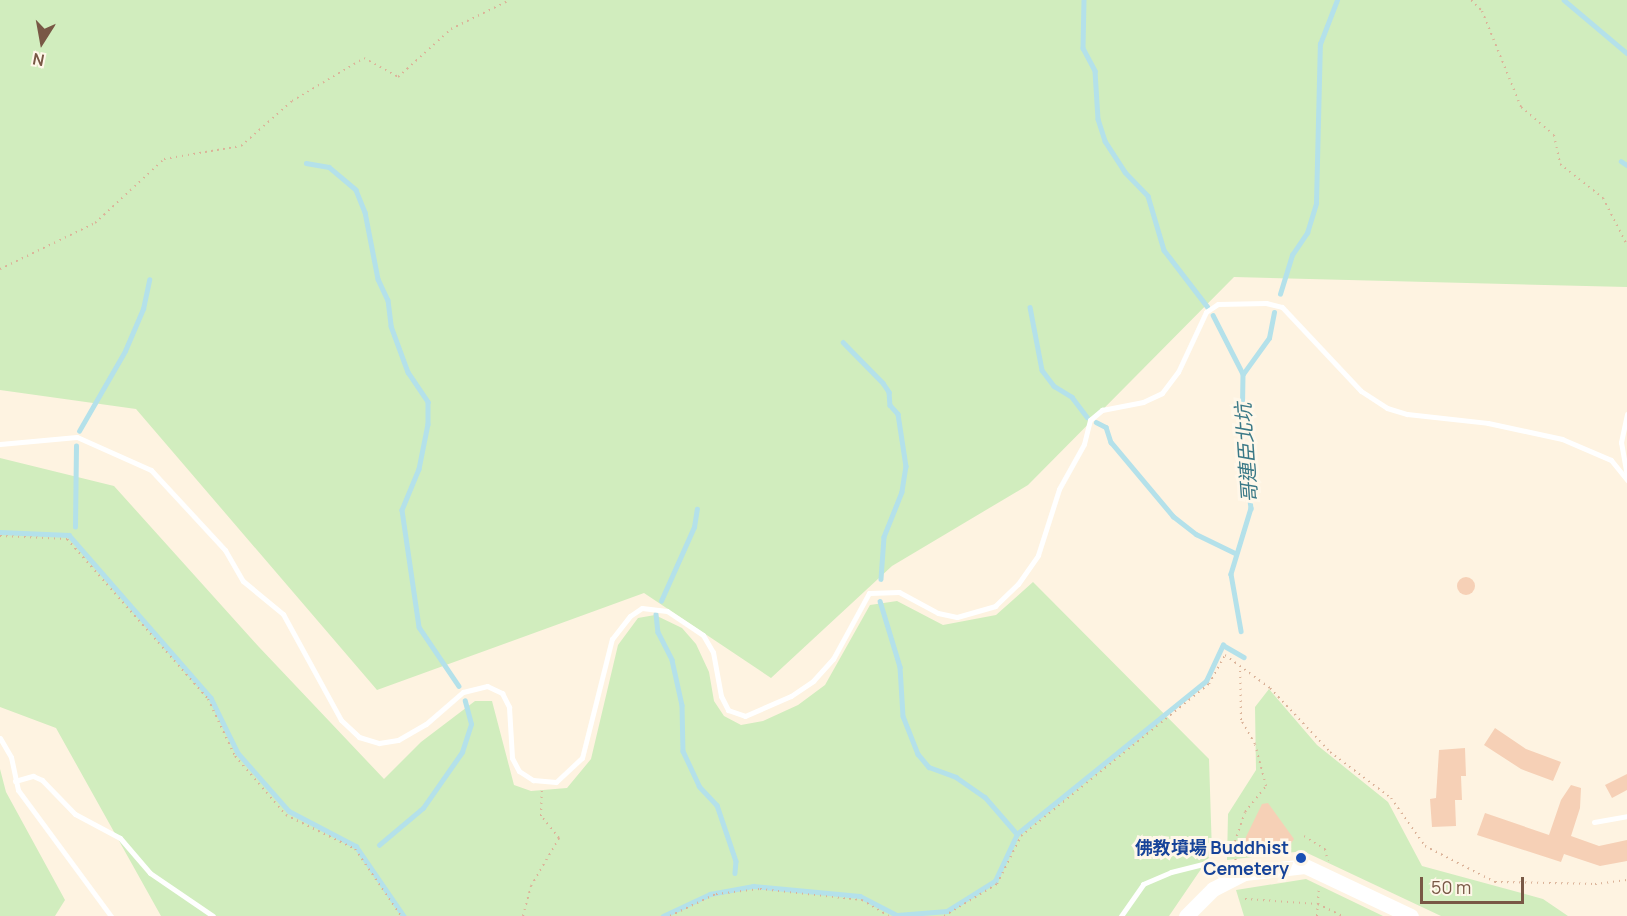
<!DOCTYPE html>
<html>
<head>
<meta charset="utf-8">
<style>
	body { margin:0 }
	#map { position:relative; width:1627px; height:916px; overflow:hidden; background:#fef3e1; font-family:Manrope,"Noto Sans TC",sans-serif }
	div>[style] { position:absolute }
	.green>* { inset:0; background:#d1edbe }
	.stream>* { height:4.5px; margin:-2.25px; padding:0 2.25px; transform-origin:2.25px; border-radius:2.25px; background:#b4e1ea }
	.building>* { inset:0; background:#f6d0b6 }
	.round { border-radius:50% }
	.path>* { height:2px; margin-top:-1px; transform-origin:0; background:repeating-linear-gradient(90deg,#dbb399 0 1.5px,transparent 0 6px) }
	.lane>* { height:5px; margin:-2.5px; padding:0 2.5px; transform-origin:2.5px; border-radius:2.5px; background:#fff }
	.secondary>* { height:15px; margin:-7.5px; padding:0 7.5px; transform-origin:7.5px; border-radius:7.5px; background:#fff }
	.dots>* { width:16px; height:16px; translate:-50% -50%; box-sizing:border-box; border:3px solid #fff7e9; border-radius:50% }
	span { translate:-50% -50%; white-space:nowrap; text-align:center; line-height:1.15; -webkit-text-stroke:6px #fff7e9; paint-order:stroke }
	.transit-label { font-size:18px; color:#164399; font-weight:700 }
	.right { translate:-100% -50%; text-align:right }
	.water-label { font-size:20px; color:#3b7987; font-style:italic }
	.north { position:absolute; left:12px; top:12px; width:60px; height:60px; -webkit-text-stroke:4px #fff7e9; paint-order:stroke; rotate:191deg; font-size:16px; font-weight:700; line-height:24px; text-align:center; color:#785845 }
	.north::after { content:''; display:block; margin:auto; width:21px; height:27px; background:#785845; clip-path:polygon(50% 0,100% 100%,50% 72%,0 100%) }
	.scale { position:absolute; left:1420px; top:877px; width:104px; height:27px; box-sizing:border-box; border:3px solid #785845; border-top:0; padding-left:8px; font-size:18px; line-height:21px; white-space:nowrap; color:#785845; -webkit-text-stroke:4px #fff7e9; paint-order:stroke }
</style>
</head>
<body>
<div id="map">
	<div class="green">
		<div style="clip-path:polygon(0 0,1627px 0,1627px 287px,1234px 277px,1028px 485px,892px 566px,771px 678px,644px 593px,377px 690px,136px 409px,0 390px)"></div>
		<div style="clip-path:polygon(0 458px,114px 486px,259px 647px,384px 779px,421px 742px,475px 701px,492px 701px,514px 785px,531px 791px,567px 788px,591px 759px,618px 645px,638px 618px,655px 615px,682px 628px,696px 644px,709px 672px,714px 701px,724px 716px,741px 725px,763px 721px,798px 705px,825px 685px,870px 605px,897px 601px,943px 625px,996px 615px,1033px 582px,1209px 759px,1212px 853px,1169px 916px,161px 916px,56px 728px,0 707px)"></div>
		<div style="clip-path:polygon(1269px 689px,1317px 745px,1388px 802px,1422px 866px,1543px 899px,1568px 916px,1441px 916px,1303px 851px,1227px 860px,1228px 814px,1256px 770px,1255px 707px)"></div>
		<div style="clip-path:polygon(0 769px,6px 792px,65px 900px,55px 916px,0 916px)"></div>
		<div style="clip-path:polygon(1306px 879px,1383px 916px,1244px 916px,1236px 890px)"></div>
	</div>
	<div class="stream">
		<div style="left:1084px;top:0;width:48px;rotate:91.2deg"></div>
		<div style="left:1083px;top:48px;width:26px;rotate:62deg"></div>
		<div style="left:1095px;top:71px;width:48px;rotate:86.4deg"></div>
		<div style="left:1098px;top:119px;width:23px;rotate:72deg"></div>
		<div style="left:1105px;top:141px;width:37px;rotate:57deg"></div>
		<div style="left:1125px;top:172px;width:33px;rotate:46deg"></div>
		<div style="left:1148px;top:196px;width:56px;rotate:73.5deg"></div>
		<div style="left:1164px;top:250px;width:71px;rotate:52.5deg"></div>
		<div style="left:1564px;top:0;width:82px;rotate:40.1deg"></div>
		<div style="left:1621px;top:161px;width:7px;rotate:34deg"></div>
		<div style="left:306px;top:163px;width:23px;rotate:10deg"></div>
		<div style="left:329px;top:167px;width:35px;rotate:40deg"></div>
		<div style="left:356px;top:190px;width:24px;rotate:68deg"></div>
		<div style="left:365px;top:212px;width:68px;rotate:79deg"></div>
		<div style="left:378px;top:279px;width:23px;rotate:65deg"></div>
		<div style="left:388px;top:300px;width:26px;rotate:83deg"></div>
		<div style="left:391px;top:326px;width:49px;rotate:69.7deg"></div>
		<div style="left:408px;top:372px;width:36px;rotate:56deg"></div>
		<div style="left:428px;top:402px;width:22px;rotate:90deg"></div>
		<div style="left:428px;top:424px;width:46px;rotate:101.3deg"></div>
		<div style="left:419px;top:469px;width:44px;rotate:112.5deg"></div>
		<div style="left:402px;top:510px;width:118px;rotate:81.7deg"></div>
		<div style="left:419px;top:627px;width:71px;rotate:55.9deg"></div>
		<div style="left:1280px;top:294px;width:41px;rotate:-72.9deg"></div>
		<div style="left:1292px;top:255px;width:27px;rotate:-56deg"></div>
		<div style="left:1307px;top:233px;width:31px;rotate:-73deg"></div>
		<div style="left:1316px;top:203px;width:159px;rotate:-88.6deg"></div>
		<div style="left:1320px;top:44px;width:47px;rotate:-68.9deg"></div>
		<div style="left:1030px;top:307px;width:64px;rotate:79.2deg"></div>
		<div style="left:1042px;top:370px;width:20px;rotate:53deg"></div>
		<div style="left:1054px;top:386px;width:21px;rotate:31deg"></div>
		<div style="left:1072px;top:397px;width:25px;rotate:53deg"></div>
		<div style="left:1213px;top:315px;width:66px;rotate:63deg"></div>
		<div style="left:1243px;top:374px;width:61px;rotate:90.9deg"></div>
		<div style="left:1242px;top:435px;width:74px;rotate:83deg"></div>
		<div style="left:1251px;top:508px;width:69px;rotate:106.9deg"></div>
		<div style="left:1231px;top:574px;width:58px;rotate:80deg"></div>
		<div style="left:843px;top:342px;width:57px;rotate:45.7deg"></div>
		<div style="left:883px;top:383px;width:11px;rotate:56deg"></div>
		<div style="left:889px;top:392px;width:13px;rotate:86deg"></div>
		<div style="left:890px;top:405px;width:12px;rotate:48deg"></div>
		<div style="left:898px;top:414px;width:53px;rotate:81.3deg"></div>
		<div style="left:906px;top:466px;width:26px;rotate:99deg"></div>
		<div style="left:902px;top:492px;width:48px;rotate:111.8deg"></div>
		<div style="left:884px;top:537px;width:42px;rotate:94.1deg"></div>
		<div style="left:1243px;top:374px;width:44px;rotate:-54.2deg"></div>
		<div style="left:1269px;top:338px;width:26px;rotate:-79deg"></div>
		<div style="left:1096px;top:422px;width:11px;rotate:27deg"></div>
		<div style="left:1106px;top:427px;width:16px;rotate:72deg"></div>
		<div style="left:1111px;top:442px;width:97px;rotate:50deg"></div>
		<div style="left:1173px;top:516px;width:29px;rotate:38deg"></div>
		<div style="left:1196px;top:534px;width:43px;rotate:26deg"></div>
		<div style="left:79px;top:431px;width:92px;rotate:-60.1deg"></div>
		<div style="left:125px;top:351px;width:46px;rotate:-66.8deg"></div>
		<div style="left:143px;top:309px;width:30px;rotate:-78deg"></div>
		<div style="left:75px;top:527px;width:81px;rotate:-89.3deg"></div>
		<div style="left:0;top:532px;width:69px;rotate:2.5deg"></div>
		<div style="left:69px;top:535px;width:216px;rotate:48.9deg"></div>
		<div style="left:211px;top:698px;width:61px;rotate:63.9deg"></div>
		<div style="left:238px;top:753px;width:77px;rotate:48.7deg"></div>
		<div style="left:289px;top:811px;width:76px;rotate:27.6deg"></div>
		<div style="left:356px;top:846px;width:85px;rotate:55.6deg"></div>
		<div style="left:661px;top:601px;width:81px;rotate:-66deg"></div>
		<div style="left:694px;top:527px;width:18px;rotate:-81deg"></div>
		<div style="left:880px;top:601px;width:69px;rotate:73.1deg"></div>
		<div style="left:900px;top:667px;width:49px;rotate:86.5deg"></div>
		<div style="left:903px;top:716px;width:41px;rotate:68.5deg"></div>
		<div style="left:918px;top:754px;width:17px;rotate:50deg"></div>
		<div style="left:929px;top:767px;width:29px;rotate:20deg"></div>
		<div style="left:956px;top:777px;width:35px;rotate:35deg"></div>
		<div style="left:985px;top:797px;width:49px;rotate:49.1deg"></div>
		<div style="left:656px;top:614px;width:18px;rotate:84deg"></div>
		<div style="left:658px;top:632px;width:31px;rotate:63deg"></div>
		<div style="left:672px;top:660px;width:46px;rotate:77.5deg"></div>
		<div style="left:682px;top:705px;width:46px;rotate:88.8deg"></div>
		<div style="left:683px;top:751px;width:38px;rotate:65deg"></div>
		<div style="left:699px;top:786px;width:26px;rotate:47deg"></div>
		<div style="left:717px;top:805px;width:59px;rotate:71.3deg"></div>
		<div style="left:736px;top:861px;width:12px;rotate:95deg"></div>
		<div style="left:379px;top:845px;width:57px;rotate:-40.1deg"></div>
		<div style="left:423px;top:808px;width:68px;rotate:-55.1deg"></div>
		<div style="left:462px;top:752px;width:29px;rotate:-72deg"></div>
		<div style="left:471px;top:724px;width:24px;rotate:-105deg"></div>
		<div style="left:663px;top:916px;width:52px;rotate:-25.1deg"></div>
		<div style="left:710px;top:894px;width:44px;rotate:-10.5deg"></div>
		<div style="left:753px;top:886px;width:107px;rotate:5.3deg"></div>
		<div style="left:860px;top:896px;width:42px;rotate:27.2deg"></div>
		<div style="left:897px;top:915px;width:50px;rotate:-4.6deg"></div>
		<div style="left:947px;top:911px;width:57px;rotate:-32deg"></div>
		<div style="left:995px;top:881px;width:52px;rotate:-64.9deg"></div>
		<div style="left:1017px;top:834px;width:243px;rotate:-39deg"></div>
		<div style="left:1206px;top:681px;width:40px;rotate:-65deg"></div>
		<div style="left:1223px;top:645px;width:24px;rotate:30deg"></div>
	</div>
	<div class="building">
		<div class="round" style="left:1457px;top:577px;width:18px;height:18px"></div>
		<div style="clip-path:polygon(1495px 728px,1526px 749px,1561px 762px,1553px 781px,1521px 769px,1484px 745px)"></div>
		<div style="clip-path:polygon(1465px 748px,1466px 776px,1461px 776px,1462px 800px,1455px 800px,1456px 826px,1432px 827px,1430px 799px,1436px 798px,1439px 750px)"></div>
		<div style="clip-path:polygon(1627px 774px,1627px 790px,1612px 798px,1605px 785px)"></div>
		<div style="clip-path:polygon(1571px 785px,1581px 788px,1580px 808px,1571px 836px,1599px 846px,1627px 840px,1627px 861px,1600px 866px,1564px 854px,1561px 862px,1477px 835px,1485px 813px,1549px 835px,1561px 800px)"></div>
		<div style="clip-path:polygon(1268px 803px,1294px 839px,1290px 845px,1247px 849px,1243px 843px,1262px 804px)"></div>
	</div>
	<div class="path">
		<div style="left:1471px;top:0;width:16px;rotate:45deg"></div>
		<div style="left:1482px;top:11px;width:104px;rotate:67.9deg"></div>
		<div style="left:1521px;top:107px;width:43px;rotate:40.3deg"></div>
		<div style="left:1554px;top:135px;width:30px;rotate:78deg"></div>
		<div style="left:1560px;top:164px;width:55px;rotate:38.3deg"></div>
		<div style="left:1603px;top:198px;width:53px;rotate:62.9deg"></div>
		<div style="left:0;top:269px;width:106px;rotate:-25.8deg"></div>
		<div style="left:95px;top:223px;width:94px;rotate:-42.8deg"></div>
		<div style="left:164px;top:159px;width:78px;rotate:-9.6deg"></div>
		<div style="left:241px;top:146px;width:68px;rotate:-41.4deg"></div>
		<div style="left:292px;top:101px;width:84px;rotate:-30.8deg"></div>
		<div style="left:364px;top:58px;width:39px;rotate:29deg"></div>
		<div style="left:398px;top:77px;width:72px;rotate:-42.2deg"></div>
		<div style="left:451px;top:29px;width:66px;rotate:-26.2deg"></div>
		<div style="left:0;top:536px;width:67px;rotate:2.6deg"></div>
		<div style="left:67px;top:539px;width:213px;rotate:48.6deg"></div>
		<div style="left:208px;top:699px;width:63px;rotate:64.7deg"></div>
		<div style="left:235px;top:756px;width:78px;rotate:49.2deg"></div>
		<div style="left:286px;top:815px;width:77px;rotate:26.2deg"></div>
		<div style="left:355px;top:849px;width:81px;rotate:55.5deg"></div>
		<div style="left:1304px;top:836px;width:25px;rotate:32deg"></div>
		<div style="left:1325px;top:849px;width:12px;rotate:76deg"></div>
		<div style="left:1236px;top:860px;width:9px;rotate:-126deg"></div>
		<div style="left:1231px;top:853px;width:43px;rotate:-71.1deg"></div>
		<div style="left:1245px;top:812px;width:33px;rotate:-51deg"></div>
		<div style="left:1266px;top:786px;width:43px;rotate:-104.7deg"></div>
		<div style="left:1255px;top:744px;width:28px;rotate:-120deg"></div>
		<div style="left:1241px;top:720px;width:53px;rotate:-91.1deg"></div>
		<div style="left:1245px;top:899px;width:73px;rotate:3.9deg"></div>
		<div style="left:1318px;top:904px;width:28px;rotate:26deg"></div>
		<div style="left:523px;top:916px;width:31px;rotate:-75deg"></div>
		<div style="left:531px;top:886px;width:56px;rotate:-59.7deg"></div>
		<div style="left:559px;top:838px;width:28px;rotate:-129deg"></div>
		<div style="left:541px;top:816px;width:27px;rotate:-88deg"></div>
		<div style="left:670px;top:916px;width:51px;rotate:-25.6deg"></div>
		<div style="left:716px;top:894px;width:44px;rotate:-6.5deg"></div>
		<div style="left:760px;top:889px;width:103px;rotate:6.2deg"></div>
		<div style="left:862px;top:900px;width:31px;rotate:31deg"></div>
		<div style="left:944px;top:916px;width:62px;rotate:-31.1deg"></div>
		<div style="left:997px;top:884px;width:54px;rotate:-63.4deg"></div>
		<div style="left:1021px;top:836px;width:242px;rotate:-39deg"></div>
		<div style="left:1209px;top:684px;width:33px;rotate:-61deg"></div>
		<div style="left:1225px;top:655px;width:56px;rotate:36.3deg"></div>
		<div style="left:1270px;top:688px;width:88px;rotate:46.8deg"></div>
		<div style="left:1330px;top:752px;width:76px;rotate:37deg"></div>
		<div style="left:1391px;top:798px;width:59px;rotate:54.7deg"></div>
		<div style="left:1425px;top:846px;width:79px;rotate:27.2deg"></div>
		<div style="left:1495px;top:882px;width:100px;rotate:1.1deg"></div>
		<div style="left:1595px;top:884px;width:32px;rotate:-7deg"></div>
		<div style="left:1317px;top:916px;width:27px;rotate:-86deg"></div>
	</div>
	<div class="lane">
		<div style="left:1627px;top:414px;width:29px;rotate:102deg"></div>
		<div style="left:1621px;top:442px;width:34px;rotate:80deg"></div>
		<div style="left:0;top:444px;width:77px;rotate:-5.2deg"></div>
		<div style="left:77px;top:437px;width:81px;rotate:24deg"></div>
		<div style="left:151px;top:470px;width:109px;rotate:47.2deg"></div>
		<div style="left:225px;top:550px;width:36px;rotate:60deg"></div>
		<div style="left:243px;top:581px;width:52px;rotate:39.5deg"></div>
		<div style="left:283px;top:614px;width:121px;rotate:61.3deg"></div>
		<div style="left:341px;top:720px;width:25px;rotate:43deg"></div>
		<div style="left:359px;top:737px;width:21px;rotate:17deg"></div>
		<div style="left:379px;top:743px;width:19px;rotate:-9deg"></div>
		<div style="left:398px;top:740px;width:32px;rotate:-30deg"></div>
		<div style="left:426px;top:724px;width:49px;rotate:-40.9deg"></div>
		<div style="left:463px;top:692px;width:25px;rotate:-14deg"></div>
		<div style="left:487px;top:686px;width:17px;rotate:25deg"></div>
		<div style="left:502px;top:693px;width:16px;rotate:63deg"></div>
		<div style="left:509px;top:707px;width:51px;rotate:86.6deg"></div>
		<div style="left:512px;top:758px;width:15px;rotate:62deg"></div>
		<div style="left:519px;top:771px;width:17px;rotate:33deg"></div>
		<div style="left:533px;top:780px;width:23px;rotate:5deg"></div>
		<div style="left:556px;top:782px;width:35px;rotate:-43deg"></div>
		<div style="left:582px;top:758px;width:123px;rotate:-75.9deg"></div>
		<div style="left:612px;top:639px;width:29px;rotate:-52deg"></div>
		<div style="left:630px;top:616px;width:14px;rotate:-34deg"></div>
		<div style="left:642px;top:608px;width:25px;rotate:7deg"></div>
		<div style="left:667px;top:611px;width:43px;rotate:33.7deg"></div>
		<div style="left:703px;top:635px;width:20px;rotate:60deg"></div>
		<div style="left:713px;top:652px;width:45px;rotate:79.7deg"></div>
		<div style="left:721px;top:696px;width:16px;rotate:63deg"></div>
		<div style="left:728px;top:710px;width:18px;rotate:19deg"></div>
		<div style="left:745px;top:716px;width:50px;rotate:-23.5deg"></div>
		<div style="left:791px;top:696px;width:27px;rotate:-34deg"></div>
		<div style="left:813px;top:681px;width:30px;rotate:-48deg"></div>
		<div style="left:833px;top:659px;width:75px;rotate:-61.4deg"></div>
		<div style="left:869px;top:593px;width:30px;rotate:-2deg"></div>
		<div style="left:899px;top:592px;width:44px;rotate:28.3deg"></div>
		<div style="left:938px;top:613px;width:19px;rotate:12deg"></div>
		<div style="left:957px;top:617px;width:40px;rotate:-16deg"></div>
		<div style="left:995px;top:606px;width:32px;rotate:-44deg"></div>
		<div style="left:1018px;top:584px;width:35px;rotate:-55deg"></div>
		<div style="left:1038px;top:555px;width:69px;rotate:-72.3deg"></div>
		<div style="left:1059px;top:489px;width:51px;rotate:-60.9deg"></div>
		<div style="left:1084px;top:444px;width:25px;rotate:-76deg"></div>
		<div style="left:1090px;top:420px;width:16px;rotate:-40deg"></div>
		<div style="left:1102px;top:410px;width:42px;rotate:-11deg"></div>
		<div style="left:1143px;top:402px;width:21px;rotate:-25deg"></div>
		<div style="left:1162px;top:393px;width:26px;rotate:-53deg"></div>
		<div style="left:1178px;top:372px;width:66px;rotate:-65deg"></div>
		<div style="left:1206px;top:312px;width:14px;rotate:-34deg"></div>
		<div style="left:1218px;top:304px;width:48px;rotate:-1.2deg"></div>
		<div style="left:1266px;top:303px;width:16px;rotate:14deg"></div>
		<div style="left:1282px;top:307px;width:115px;rotate:46.8deg"></div>
		<div style="left:1361px;top:391px;width:31px;rotate:33deg"></div>
		<div style="left:1387px;top:408px;width:21px;rotate:17deg"></div>
		<div style="left:1407px;top:414px;width:81px;rotate:6.3deg"></div>
		<div style="left:1488px;top:423px;width:76px;rotate:12.2deg"></div>
		<div style="left:1562px;top:439px;width:53px;rotate:23.2deg"></div>
		<div style="left:1611px;top:460px;width:26px;rotate:51deg"></div>
		<div style="left:0;top:738px;width:22px;rotate:60deg"></div>
		<div style="left:11px;top:757px;width:34px;rotate:78deg"></div>
		<div style="left:18px;top:790px;width:157px;rotate:53.6deg"></div>
		<div style="left:15px;top:781px;width:19px;rotate:-16deg"></div>
		<div style="left:33px;top:776px;width:10px;rotate:24deg"></div>
		<div style="left:42px;top:780px;width:47px;rotate:45.9deg"></div>
		<div style="left:75px;top:814px;width:51px;rotate:28.1deg"></div>
		<div style="left:120px;top:838px;width:46px;rotate:49.4deg"></div>
		<div style="left:150px;top:873px;width:76px;rotate:34.3deg"></div>
		<div style="left:1594px;top:822px;width:34px;rotate:-10deg"></div>
		<div style="left:1121px;top:916px;width:39px;rotate:-55deg"></div>
		<div style="left:1143px;top:884px;width:30px;rotate:-23deg"></div>
		<div style="left:1171px;top:872px;width:37px;rotate:-14deg"></div>
		<div style="left:1207px;top:863px;width:6px;rotate:18deg"></div>
		<div style="left:1213px;top:865px;width:20px;rotate:57deg"></div>
	</div>
	<div class="secondary">
		<div style="left:1186px;top:916px;width:38px;rotate:-45deg"></div>
		<div style="left:1213px;top:889px;width:35px;rotate:-27deg"></div>
		<div style="left:1244px;top:873px;width:61px;rotate:-6.5deg"></div>
		<div style="left:1305px;top:866px;width:117px;rotate:25.3deg"></div>
	</div>
	<div class="dots">
		<div style="left:1301px;top:858px;background:#1a4fb4"></div>
	</div>
	<div class="transit-label">
		<span class="right" style="left:1289px;top:858px">佛教墳場 Buddhist<br>Cemetery</span>
	</div>
	<div class="water-label">
		<span style="left:1246px;top:453px;rotate:-94deg">哥連臣北坑</span>
	</div>
	<div class="north">N</div>
	<div class="scale">50 m</div>
</div>
</body>
</html>
